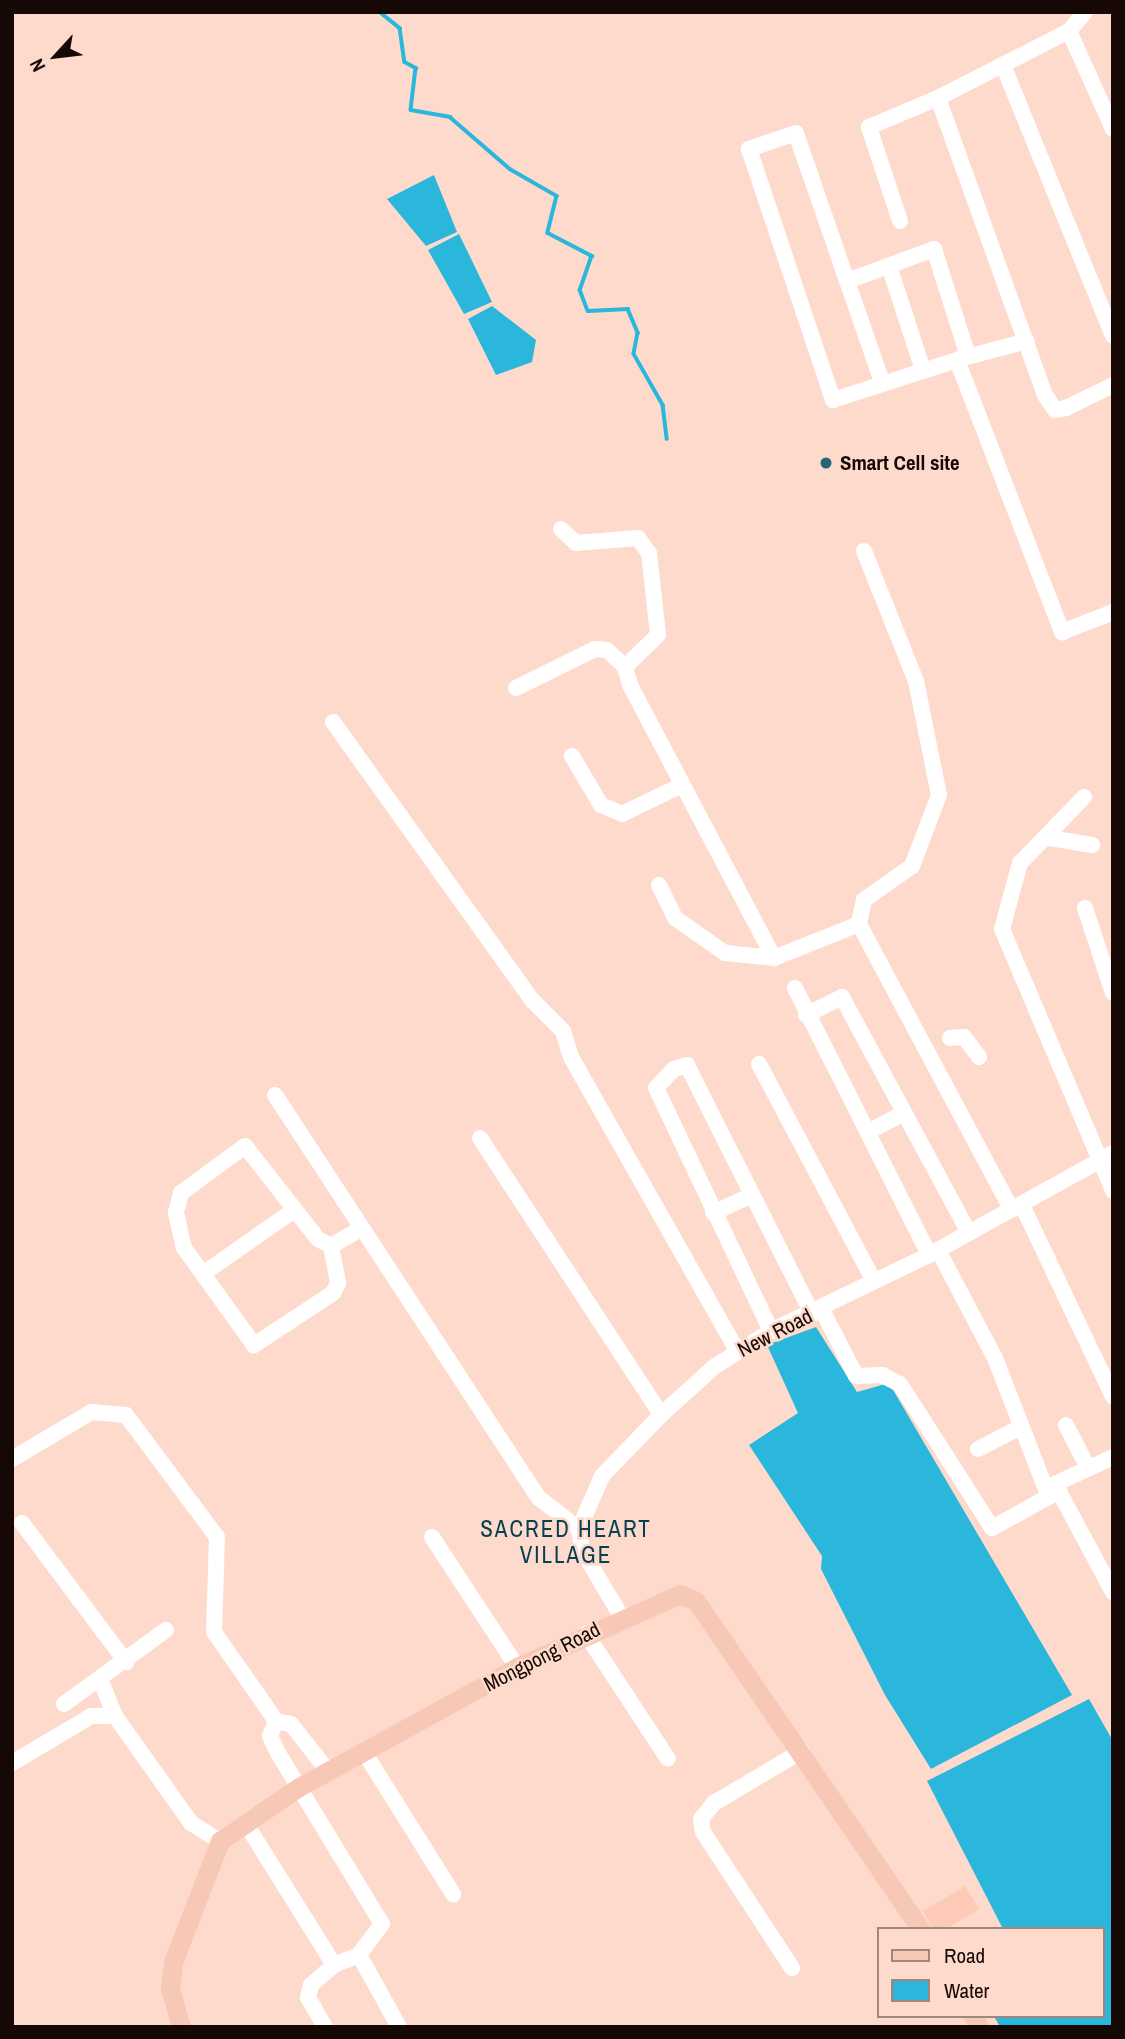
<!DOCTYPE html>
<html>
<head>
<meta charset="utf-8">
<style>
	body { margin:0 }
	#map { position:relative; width:1125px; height:2039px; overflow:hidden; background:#fedacd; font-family:"Archivo Narrow",sans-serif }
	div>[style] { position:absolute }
	.built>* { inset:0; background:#fecab8 }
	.water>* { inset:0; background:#2bb7db }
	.stream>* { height:3.5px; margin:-1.75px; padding:0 1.75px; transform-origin:1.75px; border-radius:1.75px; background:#2bb7db }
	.minor>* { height:16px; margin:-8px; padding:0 8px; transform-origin:8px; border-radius:8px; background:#fff }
	.major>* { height:19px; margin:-9.5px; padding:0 9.5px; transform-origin:9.5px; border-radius:9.5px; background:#f8c8b7 }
	.dots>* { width:19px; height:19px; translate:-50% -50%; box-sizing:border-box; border:4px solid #fedacd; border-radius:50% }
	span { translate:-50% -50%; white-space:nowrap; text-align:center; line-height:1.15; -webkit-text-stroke:5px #fedacd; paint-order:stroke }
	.poi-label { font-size:21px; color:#160804; font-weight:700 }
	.left { translate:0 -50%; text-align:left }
	.street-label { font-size:21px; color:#160804 }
	.neighbourhood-label { font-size:23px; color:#074150; letter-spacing:2px }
	.frame { position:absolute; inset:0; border:14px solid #160804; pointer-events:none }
	.legend { position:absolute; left:877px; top:1927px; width:228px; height:91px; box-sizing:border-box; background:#fedacd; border:2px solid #a1867d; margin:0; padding:9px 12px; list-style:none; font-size:21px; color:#160804 }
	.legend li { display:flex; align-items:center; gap:14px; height:35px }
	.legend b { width:35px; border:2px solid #a1867d }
	.north { position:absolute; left:21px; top:21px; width:70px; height:70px; -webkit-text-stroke:5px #fedacd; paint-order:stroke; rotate:243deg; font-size:19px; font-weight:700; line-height:28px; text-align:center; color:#160804 }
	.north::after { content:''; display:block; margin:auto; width:24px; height:32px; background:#160804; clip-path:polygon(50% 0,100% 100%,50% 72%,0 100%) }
</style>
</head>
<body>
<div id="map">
	<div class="built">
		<div style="clip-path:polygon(965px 1886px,979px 1909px,946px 1929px,933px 1929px,923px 1911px)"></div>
	</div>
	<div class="water">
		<div style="clip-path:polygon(434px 175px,457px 232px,426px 246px,387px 199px)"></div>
		<div style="clip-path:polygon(459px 234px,492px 302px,464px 314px,428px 250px)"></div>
		<div style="clip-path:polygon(492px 306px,536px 340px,532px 362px,496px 375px,468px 319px)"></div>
		<div style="clip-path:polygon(816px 1327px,857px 1392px,889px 1383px,1072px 1695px,931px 1769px,885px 1695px,821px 1569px,822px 1556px,749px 1445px,798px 1413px,767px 1345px)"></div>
		<div style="clip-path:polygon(1089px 1699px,1113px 1741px,1113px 2027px,1000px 2027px,994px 2016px,1102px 2016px,1102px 1929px,1003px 1929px,927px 1781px)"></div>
	</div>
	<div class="stream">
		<div style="left:380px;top:12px;width:26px;rotate:39deg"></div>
		<div style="left:400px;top:28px;width:34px;rotate:82deg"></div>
		<div style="left:405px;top:62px;width:13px;rotate:29deg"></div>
		<div style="left:416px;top:68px;width:42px;rotate:96.8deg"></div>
		<div style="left:411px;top:110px;width:40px;rotate:10deg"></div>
		<div style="left:450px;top:117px;width:79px;rotate:40.9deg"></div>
		<div style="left:510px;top:169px;width:54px;rotate:29.9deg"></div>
		<div style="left:557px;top:196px;width:38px;rotate:104deg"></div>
		<div style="left:548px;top:233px;width:50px;rotate:27.6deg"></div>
		<div style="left:592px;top:256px;width:36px;rotate:109deg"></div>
		<div style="left:580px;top:290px;width:22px;rotate:69deg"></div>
		<div style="left:588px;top:311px;width:40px;rotate:-2.9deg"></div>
		<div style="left:628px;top:309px;width:26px;rotate:67deg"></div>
		<div style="left:638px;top:333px;width:21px;rotate:101deg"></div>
		<div style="left:634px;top:354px;width:59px;rotate:60.4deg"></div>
		<div style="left:663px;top:405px;width:34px;rotate:83deg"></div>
	</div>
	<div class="minor">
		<div style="left:1085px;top:12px;width:25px;rotate:130deg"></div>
		<div style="left:1069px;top:31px;width:147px;rotate:152.9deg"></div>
		<div style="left:938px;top:98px;width:316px;rotate:70.2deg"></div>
		<div style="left:1045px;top:395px;width:18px;rotate:56deg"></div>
		<div style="left:1055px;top:410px;width:11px;rotate:-10deg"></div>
		<div style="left:1066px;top:408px;width:52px;rotate:-26.1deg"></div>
		<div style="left:1069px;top:31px;width:107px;rotate:65.8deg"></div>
		<div style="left:1003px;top:65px;width:292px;rotate:67.9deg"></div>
		<div style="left:900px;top:221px;width:99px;rotate:-108.3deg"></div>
		<div style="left:869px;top:127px;width:75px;rotate:-22.8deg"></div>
		<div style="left:889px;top:266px;width:109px;rotate:71.9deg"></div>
		<div style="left:847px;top:281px;width:93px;rotate:-20.2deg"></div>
		<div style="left:934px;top:249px;width:112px;rotate:72.4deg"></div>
		<div style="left:959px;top:359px;width:70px;rotate:-14.8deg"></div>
		<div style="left:882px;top:382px;width:263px;rotate:-109.1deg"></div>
		<div style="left:796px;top:133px;width:50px;rotate:161.2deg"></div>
		<div style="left:749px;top:149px;width:265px;rotate:71.5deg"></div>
		<div style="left:833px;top:400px;width:130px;rotate:-17.9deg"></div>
		<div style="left:957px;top:360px;width:292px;rotate:68.9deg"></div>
		<div style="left:1062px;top:632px;width:55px;rotate:-21.4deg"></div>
		<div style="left:561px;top:529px;width:21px;rotate:43deg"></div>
		<div style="left:576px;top:543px;width:62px;rotate:-4.6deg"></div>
		<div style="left:638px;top:538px;width:19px;rotate:54deg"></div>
		<div style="left:649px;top:553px;width:82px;rotate:83.7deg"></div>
		<div style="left:658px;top:635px;width:46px;rotate:135.9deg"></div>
		<div style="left:625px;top:667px;width:19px;rotate:74deg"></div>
		<div style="left:630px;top:685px;width:309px;rotate:62.2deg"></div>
		<div style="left:864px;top:551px;width:140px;rotate:68.2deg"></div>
		<div style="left:916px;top:681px;width:116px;rotate:78.6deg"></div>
		<div style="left:939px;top:795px;width:76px;rotate:110.8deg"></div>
		<div style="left:912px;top:866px;width:59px;rotate:144.7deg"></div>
		<div style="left:864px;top:900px;width:25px;rotate:102deg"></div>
		<div style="left:859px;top:924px;width:324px;rotate:61.9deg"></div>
		<div style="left:516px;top:688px;width:88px;rotate:-26.3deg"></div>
		<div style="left:595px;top:649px;width:12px;rotate:5deg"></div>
		<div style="left:607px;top:650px;width:25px;rotate:43deg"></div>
		<div style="left:333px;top:722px;width:342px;rotate:54.4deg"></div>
		<div style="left:532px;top:1000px;width:44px;rotate:45deg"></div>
		<div style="left:563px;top:1031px;width:27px;rotate:73deg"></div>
		<div style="left:571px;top:1057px;width:338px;rotate:60.5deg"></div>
		<div style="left:572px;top:756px;width:57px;rotate:59.4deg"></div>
		<div style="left:601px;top:805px;width:23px;rotate:23deg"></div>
		<div style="left:622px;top:814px;width:67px;rotate:-25.8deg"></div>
		<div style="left:1084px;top:797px;width:92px;rotate:134.1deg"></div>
		<div style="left:1020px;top:863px;width:68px;rotate:105.3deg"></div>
		<div style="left:1002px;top:929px;width:285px;rotate:67deg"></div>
		<div style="left:1050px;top:838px;width:43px;rotate:9.5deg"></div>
		<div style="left:659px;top:885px;width:37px;rotate:64deg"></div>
		<div style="left:675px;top:918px;width:61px;rotate:35deg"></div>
		<div style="left:725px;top:953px;width:49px;rotate:5.8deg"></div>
		<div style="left:774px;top:958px;width:92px;rotate:-21.8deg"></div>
		<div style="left:1085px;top:908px;width:89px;rotate:71.8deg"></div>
		<div style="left:795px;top:988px;width:299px;rotate:63.3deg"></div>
		<div style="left:806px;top:1015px;width:40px;rotate:-26.6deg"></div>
		<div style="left:842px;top:997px;width:268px;rotate:61.7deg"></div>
		<div style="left:950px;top:1038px;width:14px;rotate:-4deg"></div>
		<div style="left:964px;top:1037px;width:25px;rotate:53deg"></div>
		<div style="left:759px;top:1064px;width:246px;rotate:62.1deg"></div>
		<div style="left:275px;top:1095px;width:482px;rotate:56.8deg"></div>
		<div style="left:539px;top:1498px;width:51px;rotate:37.8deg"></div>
		<div style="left:868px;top:1132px;width:41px;rotate:-27.8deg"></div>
		<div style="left:480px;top:1138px;width:331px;rotate:56.8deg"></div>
		<div style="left:1022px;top:1205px;width:212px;rotate:64.6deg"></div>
		<div style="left:713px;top:1213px;width:43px;rotate:-24.8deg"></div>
		<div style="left:331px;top:1246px;width:38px;rotate:79deg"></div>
		<div style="left:338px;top:1283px;width:11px;rotate:117deg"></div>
		<div style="left:333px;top:1293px;width:95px;rotate:146.6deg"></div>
		<div style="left:254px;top:1345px;width:120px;rotate:-125.8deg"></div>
		<div style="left:184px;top:1248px;width:37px;rotate:-103deg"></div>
		<div style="left:176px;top:1212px;width:20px;rotate:-75deg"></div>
		<div style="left:181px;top:1193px;width:79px;rotate:-36.3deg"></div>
		<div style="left:245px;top:1146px;width:118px;rotate:51.9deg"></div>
		<div style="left:318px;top:1239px;width:15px;rotate:28deg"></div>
		<div style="left:331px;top:1246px;width:34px;rotate:-30deg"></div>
		<div style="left:938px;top:1250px;width:122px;rotate:62.2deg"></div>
		<div style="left:995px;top:1358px;width:149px;rotate:68.8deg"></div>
		<div style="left:204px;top:1273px;width:108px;rotate:-34.9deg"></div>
		<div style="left:822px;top:1310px;width:74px;rotate:62.7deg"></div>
		<div style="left:856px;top:1376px;width:26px;rotate:-2deg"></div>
		<div style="left:882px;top:1375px;width:20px;rotate:27deg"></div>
		<div style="left:900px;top:1384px;width:171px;rotate:57.4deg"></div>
		<div style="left:992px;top:1528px;width:77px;rotate:-28.9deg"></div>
		<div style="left:771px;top:1331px;width:269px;rotate:-115.3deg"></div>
		<div style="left:656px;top:1088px;width:26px;rotate:-47deg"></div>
		<div style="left:674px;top:1069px;width:14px;rotate:-17deg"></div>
		<div style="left:687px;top:1065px;width:279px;rotate:63.3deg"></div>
		<div style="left:1066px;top:1425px;width:48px;rotate:62.9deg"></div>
		<div style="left:978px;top:1449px;width:48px;rotate:-27.1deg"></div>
		<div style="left:1113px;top:1457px;width:64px;rotate:155deg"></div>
		<div style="left:1055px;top:1484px;width:123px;rotate:61.8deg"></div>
		<div style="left:12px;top:1459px;width:92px;rotate:-30.7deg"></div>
		<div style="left:91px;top:1412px;width:35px;rotate:5deg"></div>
		<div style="left:126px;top:1415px;width:152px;rotate:53.3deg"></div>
		<div style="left:217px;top:1537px;width:95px;rotate:91.8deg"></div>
		<div style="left:214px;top:1632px;width:108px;rotate:55.1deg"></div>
		<div style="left:22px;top:1523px;width:174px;rotate:53.2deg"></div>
		<div style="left:432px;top:1537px;width:155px;rotate:56.8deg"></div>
		<div style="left:621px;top:1616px;width:77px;rotate:-120.6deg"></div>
		<div style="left:582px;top:1550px;width:21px;rotate:-98deg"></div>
		<div style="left:579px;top:1529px;width:58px;rotate:-66.5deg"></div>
		<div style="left:602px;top:1476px;width:85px;rotate:-46deg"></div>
		<div style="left:661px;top:1415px;width:72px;rotate:-42.2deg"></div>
		<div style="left:714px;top:1367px;width:67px;rotate:-32.3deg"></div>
		<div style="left:771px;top:1331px;width:175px;rotate:-25.7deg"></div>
		<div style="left:929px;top:1255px;width:210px;rotate:-29deg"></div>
		<div style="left:586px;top:1634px;width:149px;rotate:56.7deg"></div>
		<div style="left:100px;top:1679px;width:40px;rotate:68deg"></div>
		<div style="left:64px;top:1704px;width:126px;rotate:-36deg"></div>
		<div style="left:364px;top:1752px;width:168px;rotate:57.9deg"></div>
		<div style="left:12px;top:1763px;width:92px;rotate:-30.7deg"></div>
		<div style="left:91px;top:1716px;width:24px"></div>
		<div style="left:115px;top:1716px;width:131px;rotate:54.6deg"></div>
		<div style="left:191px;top:1823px;width:34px;rotate:32deg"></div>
		<div style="left:328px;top:1771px;width:60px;rotate:-128.2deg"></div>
		<div style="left:291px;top:1724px;width:15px;rotate:-169deg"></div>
		<div style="left:276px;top:1721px;width:16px;rotate:112deg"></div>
		<div style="left:270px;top:1736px;width:19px;rotate:65deg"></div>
		<div style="left:278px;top:1753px;width:200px;rotate:58.7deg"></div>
		<div style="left:382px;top:1924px;width:39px;rotate:127deg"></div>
		<div style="left:359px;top:1955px;width:82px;rotate:60.9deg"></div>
		<div style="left:246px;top:1824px;width:166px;rotate:58deg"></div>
		<div style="left:334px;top:1965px;width:27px;rotate:-22deg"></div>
		<div style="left:792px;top:1968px;width:163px;rotate:-123.2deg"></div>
		<div style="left:703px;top:1832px;width:13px;rotate:-99deg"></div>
		<div style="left:701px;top:1819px;width:21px;rotate:-51deg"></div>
		<div style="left:714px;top:1803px;width:102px;rotate:-30.6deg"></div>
		<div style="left:325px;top:2027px;width:34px;rotate:-120deg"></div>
		<div style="left:308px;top:1998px;width:13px;rotate:-77deg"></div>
		<div style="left:311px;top:1985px;width:30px;rotate:-41deg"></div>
	</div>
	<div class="major">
		<div style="left:973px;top:2016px;width:13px;rotate:61deg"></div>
		<div style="left:181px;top:2027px;width:41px;rotate:-105.8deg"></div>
		<div style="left:170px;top:1988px;width:26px;rotate:-83deg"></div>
		<div style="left:173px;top:1962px;width:130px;rotate:-68.8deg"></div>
		<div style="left:220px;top:1841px;width:96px;rotate:-34.4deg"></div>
		<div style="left:299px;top:1787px;width:249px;rotate:-28.8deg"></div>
		<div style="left:517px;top:1667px;width:179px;rotate:-24.1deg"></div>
		<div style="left:680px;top:1594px;width:17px;rotate:24deg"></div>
		<div style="left:696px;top:1601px;width:398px;rotate:55.6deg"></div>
	</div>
	<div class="dots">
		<div style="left:826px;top:463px;background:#236678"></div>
	</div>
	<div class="poi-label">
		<span class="left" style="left:840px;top:463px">Smart Cell site</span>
	</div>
	<div class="street-label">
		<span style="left:775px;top:1333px;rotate:-27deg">New Road</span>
		<span style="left:542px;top:1657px;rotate:-27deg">Mongpong Road</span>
	</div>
	<div class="neighbourhood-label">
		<span style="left:566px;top:1542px">SACRED HEART<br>VILLAGE</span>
	</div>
	<div class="frame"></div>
	<ul class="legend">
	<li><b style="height:9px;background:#f8c8b7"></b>Road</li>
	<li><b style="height:19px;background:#2bb7db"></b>Water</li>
	</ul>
	<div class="north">N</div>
</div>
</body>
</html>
